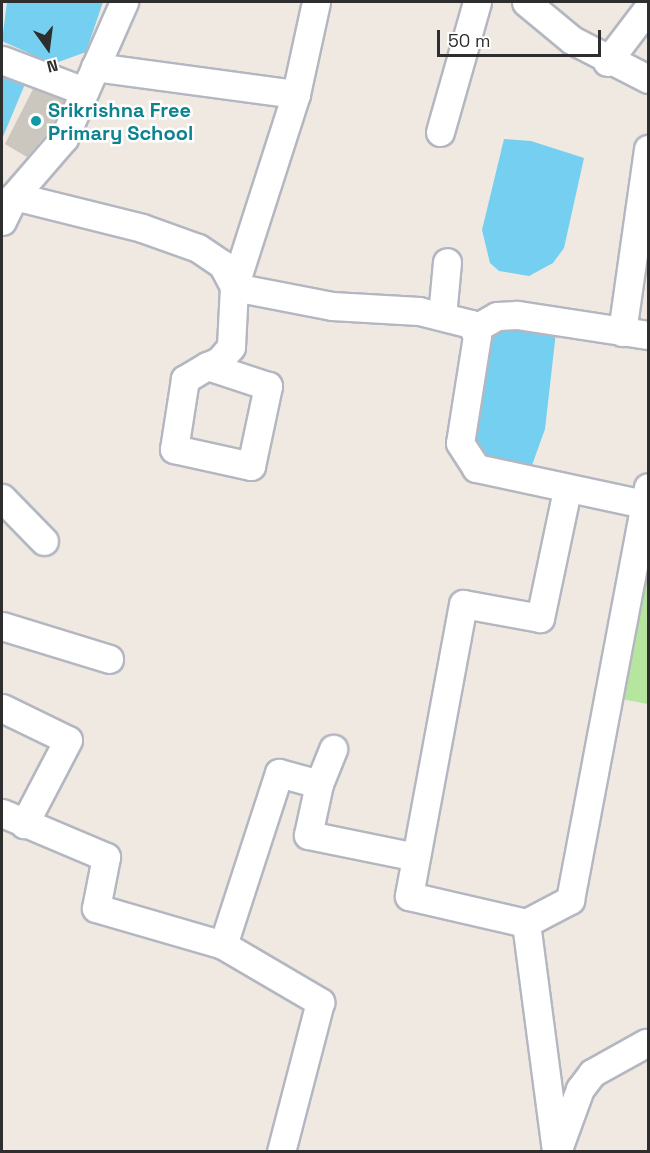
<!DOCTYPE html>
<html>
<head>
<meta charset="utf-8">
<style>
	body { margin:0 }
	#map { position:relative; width:650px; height:1153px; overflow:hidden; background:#efe9e1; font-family:"Space Grotesk",sans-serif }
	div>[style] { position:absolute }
	.green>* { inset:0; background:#b6e59e }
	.water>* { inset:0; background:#75cff0 }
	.building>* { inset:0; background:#cbc7bf }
	.roads { filter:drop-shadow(2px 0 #b4b7c1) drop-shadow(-2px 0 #b4b7c1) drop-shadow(0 2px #b4b7c1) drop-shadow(0 -2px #b4b7c1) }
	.minor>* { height:27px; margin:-13.5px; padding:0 13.5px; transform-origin:13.5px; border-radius:13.5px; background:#fff }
	.dots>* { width:16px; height:16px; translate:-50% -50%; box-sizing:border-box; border:3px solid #fff; border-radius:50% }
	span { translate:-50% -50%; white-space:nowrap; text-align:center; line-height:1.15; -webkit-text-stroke:5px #fff; paint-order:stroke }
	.culture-label { font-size:20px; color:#0d838f; font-weight:700 }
	.left { translate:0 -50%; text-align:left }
	.frame { position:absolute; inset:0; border:3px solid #2e2e2e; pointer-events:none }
	.north { position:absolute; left:18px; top:18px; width:60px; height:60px; -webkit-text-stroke:4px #fff; paint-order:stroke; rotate:166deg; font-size:16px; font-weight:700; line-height:24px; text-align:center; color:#2e2e2e }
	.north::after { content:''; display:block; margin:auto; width:21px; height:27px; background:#2e2e2e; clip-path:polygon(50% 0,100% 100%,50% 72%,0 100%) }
	.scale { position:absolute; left:437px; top:30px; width:164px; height:27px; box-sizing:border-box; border:3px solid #2e2e2e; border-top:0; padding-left:8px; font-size:18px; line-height:21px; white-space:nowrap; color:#2e2e2e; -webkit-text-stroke:4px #fff; paint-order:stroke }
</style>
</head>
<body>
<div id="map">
	<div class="green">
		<div style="clip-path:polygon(648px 527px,648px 704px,616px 698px)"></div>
	</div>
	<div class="water">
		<div style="clip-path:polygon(7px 2px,103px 2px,86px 52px,53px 64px,2px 41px)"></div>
		<div style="clip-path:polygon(2px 72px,25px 84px,2px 139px)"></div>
		<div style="clip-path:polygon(504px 139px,531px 141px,584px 158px,564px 248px,553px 263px,529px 276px,499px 271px,490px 263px,482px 230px)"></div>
		<div style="clip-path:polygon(515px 323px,556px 332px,545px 429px,531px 468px,488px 462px,471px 445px,490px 338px,497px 327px)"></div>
	</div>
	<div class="building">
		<div style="clip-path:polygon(33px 89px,64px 100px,51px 129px,27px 157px,5px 144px)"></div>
	</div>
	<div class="roads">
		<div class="minor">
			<div style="left:316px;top:2px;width:94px;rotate:102.3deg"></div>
			<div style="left:296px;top:94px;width:203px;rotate:107.8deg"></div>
			<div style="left:234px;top:287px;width:100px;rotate:11deg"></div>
			<div style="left:332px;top:306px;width:87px;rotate:3.3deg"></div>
			<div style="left:419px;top:311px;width:54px;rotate:14deg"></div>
			<div style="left:471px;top:324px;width:13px;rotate:63deg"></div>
			<div style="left:477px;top:336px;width:108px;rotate:99deg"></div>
			<div style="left:460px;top:443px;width:30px;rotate:57deg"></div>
			<div style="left:476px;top:468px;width:176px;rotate:12.1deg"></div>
			<div style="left:526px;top:2px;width:60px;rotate:39.6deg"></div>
			<div style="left:572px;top:40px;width:85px;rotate:27.2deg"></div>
			<div style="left:2px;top:60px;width:88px;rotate:20.7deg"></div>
			<div style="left:607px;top:62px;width:68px;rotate:-52.8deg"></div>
			<div style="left:95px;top:67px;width:203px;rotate:7.7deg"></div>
			<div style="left:440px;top:132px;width:135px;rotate:-74.1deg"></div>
			<div style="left:14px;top:196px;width:132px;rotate:14deg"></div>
			<div style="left:142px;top:228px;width:59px;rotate:19.7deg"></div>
			<div style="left:198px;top:248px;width:29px;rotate:34deg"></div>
			<div style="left:222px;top:264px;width:26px;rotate:62deg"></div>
			<div style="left:234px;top:287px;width:60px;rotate:92.9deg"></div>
			<div style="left:231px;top:347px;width:18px;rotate:131deg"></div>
			<div style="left:219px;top:361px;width:13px;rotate:157deg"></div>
			<div style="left:207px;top:366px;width:26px;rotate:149deg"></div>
			<div style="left:185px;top:379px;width:71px;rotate:98.9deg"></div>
			<div style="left:174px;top:449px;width:79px;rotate:12.4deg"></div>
			<div style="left:251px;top:466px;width:82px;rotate:-78deg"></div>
			<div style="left:268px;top:386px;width:64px;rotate:-161.8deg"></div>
			<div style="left:2px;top:221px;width:28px;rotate:-64deg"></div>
			<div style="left:14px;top:196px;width:77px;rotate:-49.2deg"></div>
			<div style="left:64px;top:138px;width:149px;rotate:-66.2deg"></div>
			<div style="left:442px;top:316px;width:54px;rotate:-84.7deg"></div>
			<div style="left:476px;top:328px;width:24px;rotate:-30deg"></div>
			<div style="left:497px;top:316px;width:20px;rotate:-3deg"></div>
			<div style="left:517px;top:315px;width:133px;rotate:8.7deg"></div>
			<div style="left:622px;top:332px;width:185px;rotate:-81.9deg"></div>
			<div style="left:567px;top:490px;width:131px;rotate:101.9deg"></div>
			<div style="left:540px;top:618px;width:78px;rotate:-169.7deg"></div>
			<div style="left:463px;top:604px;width:297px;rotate:100.5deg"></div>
			<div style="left:409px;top:896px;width:120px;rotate:13deg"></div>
			<div style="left:526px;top:923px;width:50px;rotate:-27.6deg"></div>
			<div style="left:570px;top:900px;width:420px;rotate:-79.3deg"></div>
			<div style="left:2px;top:498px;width:60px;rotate:45.7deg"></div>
			<div style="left:2px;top:626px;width:112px;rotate:17.1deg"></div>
			<div style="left:2px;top:708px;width:73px;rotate:25.9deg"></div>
			<div style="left:68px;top:740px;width:95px;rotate:117.6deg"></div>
			<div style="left:319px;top:784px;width:38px;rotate:-68deg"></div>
			<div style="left:2px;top:813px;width:113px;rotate:22.9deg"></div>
			<div style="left:106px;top:857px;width:52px;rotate:101.1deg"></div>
			<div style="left:96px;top:908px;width:132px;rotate:16.2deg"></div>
			<div style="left:223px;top:945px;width:181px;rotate:-72deg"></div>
			<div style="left:279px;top:773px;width:41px;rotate:15.4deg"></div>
			<div style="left:319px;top:784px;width:52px;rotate:102.2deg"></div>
			<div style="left:308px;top:835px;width:110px;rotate:11.5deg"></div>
			<div style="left:526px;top:923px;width:231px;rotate:82.5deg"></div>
			<div style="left:223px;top:945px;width:113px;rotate:30.4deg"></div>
			<div style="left:320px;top:1002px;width:155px;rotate:104.6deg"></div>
			<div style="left:558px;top:1149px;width:64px;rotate:-69.9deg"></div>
			<div style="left:580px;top:1089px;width:20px;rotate:-53deg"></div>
			<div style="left:592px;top:1073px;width:62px;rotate:-29.1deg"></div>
		</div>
	</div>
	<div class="dots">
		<div style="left:36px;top:121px;background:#0f9aa8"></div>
	</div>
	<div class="culture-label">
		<span class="left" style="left:48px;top:122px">Srikrishna Free<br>Primary School</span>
	</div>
	<div class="frame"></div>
	<div class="north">N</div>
	<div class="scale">50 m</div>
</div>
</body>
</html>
